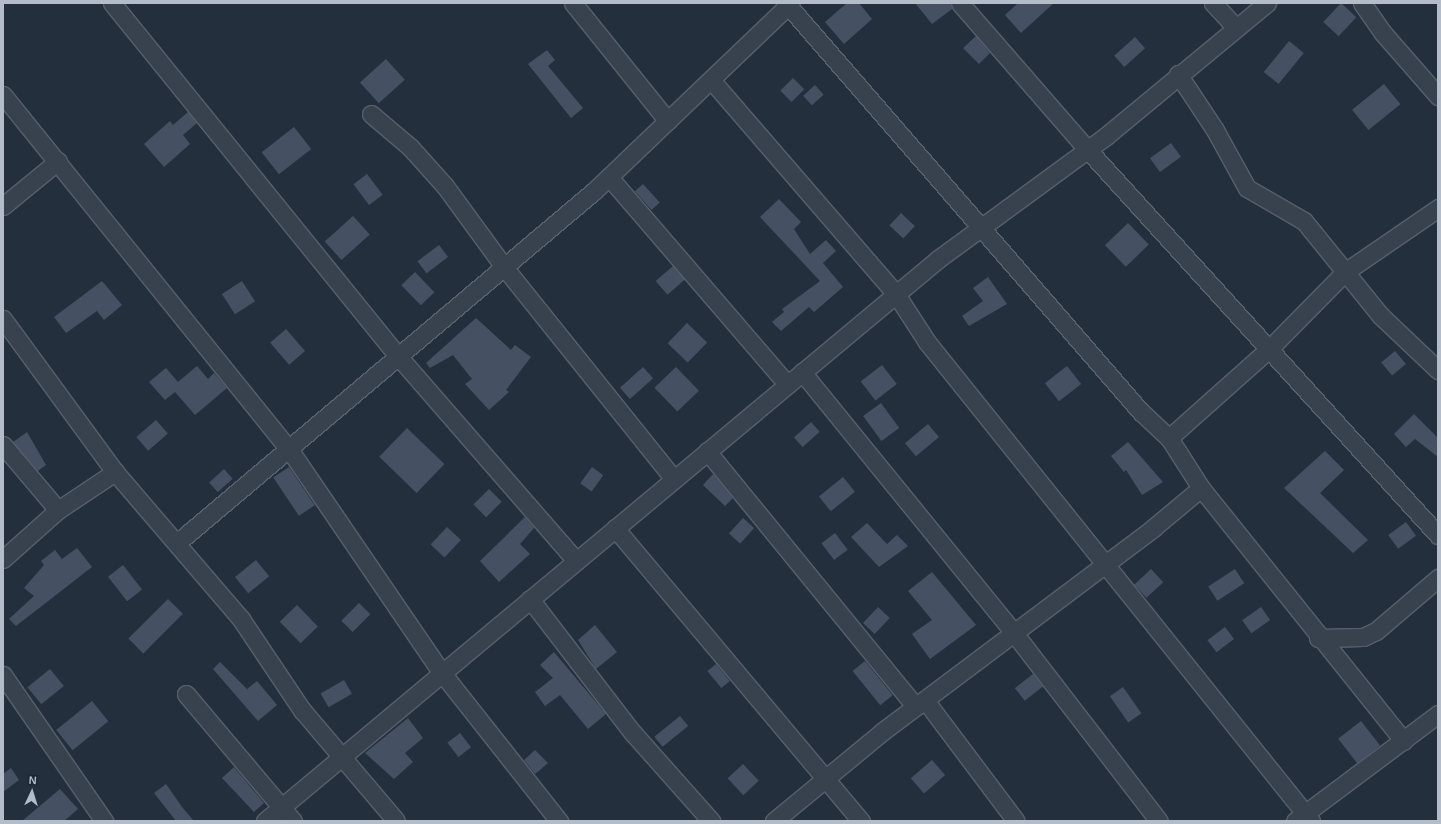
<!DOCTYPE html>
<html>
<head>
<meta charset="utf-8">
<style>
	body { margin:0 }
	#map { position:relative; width:1441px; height:824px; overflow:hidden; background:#242f3e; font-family:Arial,sans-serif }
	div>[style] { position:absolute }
	.building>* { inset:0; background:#455162; transform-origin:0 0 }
	.roads { filter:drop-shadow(1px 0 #565f6c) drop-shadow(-1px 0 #565f6c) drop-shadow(0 1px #565f6c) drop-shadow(0 -1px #565f6c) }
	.minor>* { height:17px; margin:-8.5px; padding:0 8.5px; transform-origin:8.5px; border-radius:8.5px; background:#38414e }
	span { translate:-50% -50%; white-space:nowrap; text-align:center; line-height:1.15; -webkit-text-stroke:3.5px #1d2633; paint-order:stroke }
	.frame { position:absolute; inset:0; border:4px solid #b4bcc9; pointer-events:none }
	.north { position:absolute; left:12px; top:772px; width:40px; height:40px; -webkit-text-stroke:3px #1d2633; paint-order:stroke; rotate:4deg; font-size:11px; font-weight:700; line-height:16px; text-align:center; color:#b4bcc9 }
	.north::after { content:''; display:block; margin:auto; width:14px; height:18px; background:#b4bcc9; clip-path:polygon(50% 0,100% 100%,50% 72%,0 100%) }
</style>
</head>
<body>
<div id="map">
	<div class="building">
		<div style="clip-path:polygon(847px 3px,859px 3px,872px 19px,844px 44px,825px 22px)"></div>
		<div style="clip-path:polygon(915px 3px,950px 3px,952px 9px,932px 24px)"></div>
		<div style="clip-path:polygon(1018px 3px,1054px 3px,1021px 33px,1005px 15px)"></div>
		<div style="left:1341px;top:3px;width:21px;height:26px;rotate:43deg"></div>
		<div style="clip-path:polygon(976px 36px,990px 53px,979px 64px,963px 48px)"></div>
		<div style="left:1135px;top:37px;width:15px;height:28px;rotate:48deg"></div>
		<div style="left:1289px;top:41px;width:19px;height:40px;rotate:39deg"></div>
		<div style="clip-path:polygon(547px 50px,555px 60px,548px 66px,583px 108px,571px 118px,528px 64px)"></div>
		<div style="left:386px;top:59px;width:28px;height:35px;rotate:48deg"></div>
		<div style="left:793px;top:78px;width:16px;height:18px;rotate:45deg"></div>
		<div style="left:1384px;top:84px;width:26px;height:41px;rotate:51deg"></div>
		<div style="left:815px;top:85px;width:13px;height:16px;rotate:48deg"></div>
		<div style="clip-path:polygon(188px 112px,197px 123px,183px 135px,190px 144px,164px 167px,144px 144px,170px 121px,173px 125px)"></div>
		<div style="left:294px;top:127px;width:28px;height:41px;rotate:52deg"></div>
		<div style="left:1171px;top:143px;width:17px;height:26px;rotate:54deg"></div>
		<div style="left:367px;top:174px;width:26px;height:17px;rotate:53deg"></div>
		<div style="left:643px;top:184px;width:25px;height:11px;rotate:48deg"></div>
		<div style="clip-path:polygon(779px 199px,801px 222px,794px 229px,810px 254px,826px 240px,836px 251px,823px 263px,843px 287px,814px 312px,809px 307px,781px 331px,772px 322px,784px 312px,782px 309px,820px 281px,760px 217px)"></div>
		<div style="left:901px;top:213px;width:19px;height:17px;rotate:43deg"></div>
		<div style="left:353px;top:216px;width:25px;height:38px;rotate:48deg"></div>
		<div style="left:1128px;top:223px;width:30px;height:32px;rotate:46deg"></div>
		<div style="left:439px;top:245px;width:15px;height:27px;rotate:53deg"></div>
		<div style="left:673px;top:266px;width:18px;height:23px;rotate:49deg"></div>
		<div style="left:415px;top:272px;width:28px;height:19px;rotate:46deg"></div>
		<div style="clip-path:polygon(988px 277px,1007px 304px,969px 326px,962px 316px,983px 301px,973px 288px)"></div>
		<div style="clip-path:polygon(102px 281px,122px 305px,104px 320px,97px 311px,66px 333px,54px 317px)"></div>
		<div style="left:242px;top:281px;width:24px;height:24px;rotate:57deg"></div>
		<div style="clip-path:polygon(476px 318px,511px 350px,515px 345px,531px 357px,506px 390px,509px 392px,489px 410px,465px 384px,472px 379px,453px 355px,430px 368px,426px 363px)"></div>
		<div style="left:687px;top:323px;width:28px;height:28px;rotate:44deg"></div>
		<div style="left:286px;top:329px;width:29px;height:21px;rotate:49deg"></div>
		<div style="left:1395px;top:351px;width:17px;height:18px;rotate:50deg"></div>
		<div style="left:882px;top:365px;width:24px;height:27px;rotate:52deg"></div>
		<div style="clip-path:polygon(197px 366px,208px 379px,214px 373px,227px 388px,195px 415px,175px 392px,165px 400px,149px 382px,166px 368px,178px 382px)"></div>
		<div style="left:1067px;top:366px;width:23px;height:28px;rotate:52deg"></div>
		<div style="left:643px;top:367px;width:15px;height:31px;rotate:48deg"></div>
		<div style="left:676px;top:367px;width:33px;height:30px;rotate:46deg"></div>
		<div style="left:881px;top:403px;width:31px;height:22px;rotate:54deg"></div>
		<div style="clip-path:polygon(1414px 414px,1438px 438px,1438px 457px,1415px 439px,1406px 447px,1394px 434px)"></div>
		<div style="left:156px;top:420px;width:18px;height:26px;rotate:49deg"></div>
		<div style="left:811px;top:422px;width:13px;height:23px;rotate:48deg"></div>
		<div style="left:928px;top:424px;width:17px;height:30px;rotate:50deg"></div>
		<div style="left:407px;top:428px;width:52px;height:40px;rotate:44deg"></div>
		<div style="clip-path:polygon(27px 432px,46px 465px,38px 471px,13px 442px)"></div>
		<div style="clip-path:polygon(1128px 442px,1163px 482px,1142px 495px,1126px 470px,1124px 472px,1111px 456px)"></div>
		<div style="clip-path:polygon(1325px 451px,1344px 470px,1320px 493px,1368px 540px,1353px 553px,1284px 488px)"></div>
		<div style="left:289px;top:467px;width:46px;height:19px;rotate:56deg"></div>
		<div style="left:592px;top:467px;width:14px;height:20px;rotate:36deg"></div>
		<div style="left:224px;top:469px;width:13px;height:20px;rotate:48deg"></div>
		<div style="clip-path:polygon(713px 474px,733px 498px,725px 506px,703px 485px)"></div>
		<div style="left:843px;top:477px;width:19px;height:31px;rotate:51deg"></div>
		<div style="left:489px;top:489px;width:18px;height:22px;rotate:45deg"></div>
		<div style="clip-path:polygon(525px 517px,534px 528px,520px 544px,530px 554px,499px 582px,480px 561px)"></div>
		<div style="left:743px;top:518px;width:15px;height:21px;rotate:42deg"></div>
		<div style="left:1406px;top:522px;width:17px;height:22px;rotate:54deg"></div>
		<div style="clip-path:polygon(867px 523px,887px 544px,897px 535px,908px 546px,879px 567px,851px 537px)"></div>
		<div style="left:447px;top:527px;width:19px;height:24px;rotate:43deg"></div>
		<div style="left:835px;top:533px;width:21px;height:17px;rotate:53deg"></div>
		<div style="clip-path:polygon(77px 548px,92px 567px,16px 626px,9px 619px,34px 596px,24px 588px,44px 565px,41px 561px,55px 550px,62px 559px)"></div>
		<div style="left:256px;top:560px;width:21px;height:27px;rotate:51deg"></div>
		<div style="left:123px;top:565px;width:31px;height:19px;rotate:52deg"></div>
		<div style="left:1151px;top:569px;width:18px;height:23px;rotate:47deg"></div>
		<div style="left:1235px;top:569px;width:17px;height:32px;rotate:57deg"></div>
		<div style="clip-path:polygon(932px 572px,976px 625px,930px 659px,912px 634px,932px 620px,908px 591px)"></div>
		<div style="left:168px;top:599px;width:21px;height:56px;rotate:45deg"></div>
		<div style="left:359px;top:603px;width:16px;height:25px;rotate:45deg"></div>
		<div style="left:297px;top:605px;width:30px;height:24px;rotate:46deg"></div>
		<div style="left:878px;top:607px;width:16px;height:22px;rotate:43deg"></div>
		<div style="left:1261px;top:607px;width:16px;height:23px;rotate:55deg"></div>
		<div style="clip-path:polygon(595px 625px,617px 652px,596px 669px,578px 640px)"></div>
		<div style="left:1225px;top:627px;width:15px;height:22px;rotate:53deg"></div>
		<div style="clip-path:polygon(554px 652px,606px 714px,588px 729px,560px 695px,545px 706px,535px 692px,553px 678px,540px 665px)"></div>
		<div style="left:865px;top:661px;width:44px;height:16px;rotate:51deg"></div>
		<div style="clip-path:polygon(220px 662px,247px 689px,257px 681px,277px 705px,258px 721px,213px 669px)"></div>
		<div style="left:716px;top:664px;width:22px;height:11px;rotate:51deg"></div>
		<div style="left:50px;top:669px;width:22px;height:29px;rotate:51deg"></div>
		<div style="left:1033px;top:674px;width:16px;height:23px;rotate:52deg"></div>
		<div style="left:344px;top:680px;width:16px;height:27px;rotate:60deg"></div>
		<div style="left:1123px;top:687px;width:32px;height:16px;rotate:55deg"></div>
		<div style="left:92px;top:701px;width:26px;height:46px;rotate:51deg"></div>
		<div style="left:680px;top:716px;width:13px;height:33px;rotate:51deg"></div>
		<div style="clip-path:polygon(408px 718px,423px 738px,405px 753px,413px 762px,394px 779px,365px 753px)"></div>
		<div style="left:1361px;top:721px;width:31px;height:29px;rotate:52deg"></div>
		<div style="left:460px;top:733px;width:18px;height:16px;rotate:52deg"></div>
		<div style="clip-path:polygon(535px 750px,548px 763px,535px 774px,524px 760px)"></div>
		<div style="left:932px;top:760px;width:20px;height:28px;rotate:49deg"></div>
		<div style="left:743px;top:764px;width:23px;height:21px;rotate:47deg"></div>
		<div style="clip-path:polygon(234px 767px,264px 803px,254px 812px,222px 778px)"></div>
		<div style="clip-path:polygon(11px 768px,19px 780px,3px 792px,3px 774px)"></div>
		<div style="clip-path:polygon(166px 784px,182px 807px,194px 821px,176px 821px,154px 793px)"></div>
		<div style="clip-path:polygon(60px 789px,78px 809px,64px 821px,22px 821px)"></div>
	</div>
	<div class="roads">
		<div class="minor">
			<div style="left:112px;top:3px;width:454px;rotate:51deg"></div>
			<div style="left:398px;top:356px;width:271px;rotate:49deg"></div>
			<div style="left:573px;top:3px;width:151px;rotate:51.2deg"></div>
			<div style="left:960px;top:3px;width:194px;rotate:49deg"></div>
			<div style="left:1087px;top:149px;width:522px;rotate:47.72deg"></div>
			<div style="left:1213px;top:3px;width:34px;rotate:47deg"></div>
			<div style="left:1362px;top:3px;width:37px;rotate:55deg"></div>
			<div style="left:1383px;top:33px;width:84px;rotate:48.9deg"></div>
			<div style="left:1178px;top:74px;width:67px;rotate:56.5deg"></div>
			<div style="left:1215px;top:130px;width:66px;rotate:61.1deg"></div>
			<div style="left:1247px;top:188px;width:66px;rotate:30.1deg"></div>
			<div style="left:1304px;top:221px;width:122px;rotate:51deg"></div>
			<div style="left:1381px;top:316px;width:79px;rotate:43.5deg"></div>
			<div style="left:712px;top:81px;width:281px;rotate:49.2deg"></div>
			<div style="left:896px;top:294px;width:57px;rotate:57.1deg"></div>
			<div style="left:927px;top:342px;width:614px;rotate:51.28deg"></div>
			<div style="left:3px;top:95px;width:455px;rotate:51.1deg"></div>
			<div style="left:289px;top:449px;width:271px;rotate:55.7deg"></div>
			<div style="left:442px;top:673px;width:189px;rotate:51.7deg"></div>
			<div style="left:371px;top:114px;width:51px;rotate:40.2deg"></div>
			<div style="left:410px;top:147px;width:52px;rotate:48.1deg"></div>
			<div style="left:445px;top:186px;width:100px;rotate:53.9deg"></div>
			<div style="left:504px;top:267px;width:272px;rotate:51.3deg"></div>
			<div style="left:609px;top:177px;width:273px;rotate:49.3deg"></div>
			<div style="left:3px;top:206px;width:71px;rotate:-39.3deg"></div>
			<div style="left:3px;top:319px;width:190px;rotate:53.8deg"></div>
			<div style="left:115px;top:472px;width:194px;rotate:49.4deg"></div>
			<div style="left:241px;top:619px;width:110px;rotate:56.2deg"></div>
			<div style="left:302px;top:710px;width:145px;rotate:49.7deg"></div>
			<div style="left:802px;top:372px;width:336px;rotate:50.9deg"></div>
			<div style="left:1014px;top:633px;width:237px;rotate:52.4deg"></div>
			<div style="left:1169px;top:438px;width:135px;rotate:-41.7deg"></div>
			<div style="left:1270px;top:348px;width:107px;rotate:-45.4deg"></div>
			<div style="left:1345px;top:272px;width:113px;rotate:-34.5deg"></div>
			<div style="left:3px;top:445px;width:85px;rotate:49.8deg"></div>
			<div style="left:707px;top:451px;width:330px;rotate:50.8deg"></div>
			<div style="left:1201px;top:488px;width:324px;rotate:51.3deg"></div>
			<div style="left:615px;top:528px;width:383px;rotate:50deg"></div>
			<div style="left:178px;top:542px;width:544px;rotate:-40.16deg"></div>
			<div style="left:594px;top:191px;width:272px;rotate:-43.7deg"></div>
			<div style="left:3px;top:559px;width:74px;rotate:-41.7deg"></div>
			<div style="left:58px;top:510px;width:69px;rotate:-33.7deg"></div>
			<div style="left:530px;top:599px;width:169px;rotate:52.5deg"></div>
			<div style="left:633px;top:733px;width:118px;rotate:48.4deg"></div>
			<div style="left:1318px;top:638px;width:45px;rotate:-1.3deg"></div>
			<div style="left:1363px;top:637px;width:14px;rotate:-25deg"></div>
			<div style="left:1376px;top:631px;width:82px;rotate:-40.5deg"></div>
			<div style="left:3px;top:675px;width:178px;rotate:55.3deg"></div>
			<div style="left:186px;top:694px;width:166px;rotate:49.9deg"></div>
			<div style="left:925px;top:700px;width:151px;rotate:53.1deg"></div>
			<div style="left:265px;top:821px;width:877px;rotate:-39.86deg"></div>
			<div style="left:938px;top:259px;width:208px;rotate:-36.2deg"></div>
			<div style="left:1106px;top:136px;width:209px;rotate:-39.6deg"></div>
			<div style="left:774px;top:821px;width:141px;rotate:-39.5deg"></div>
			<div style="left:883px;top:731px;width:338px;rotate:-36.9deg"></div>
			<div style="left:1153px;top:528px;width:62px;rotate:-39.8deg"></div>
			<div style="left:1201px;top:488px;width:59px;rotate:-122.6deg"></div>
			<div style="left:1169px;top:438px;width:38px;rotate:-137deg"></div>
			<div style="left:1141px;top:412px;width:542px;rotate:-130.96deg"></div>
			<div style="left:1295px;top:821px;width:179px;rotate:-36.8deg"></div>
		</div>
	</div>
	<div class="frame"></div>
	<div class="north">N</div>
</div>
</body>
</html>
